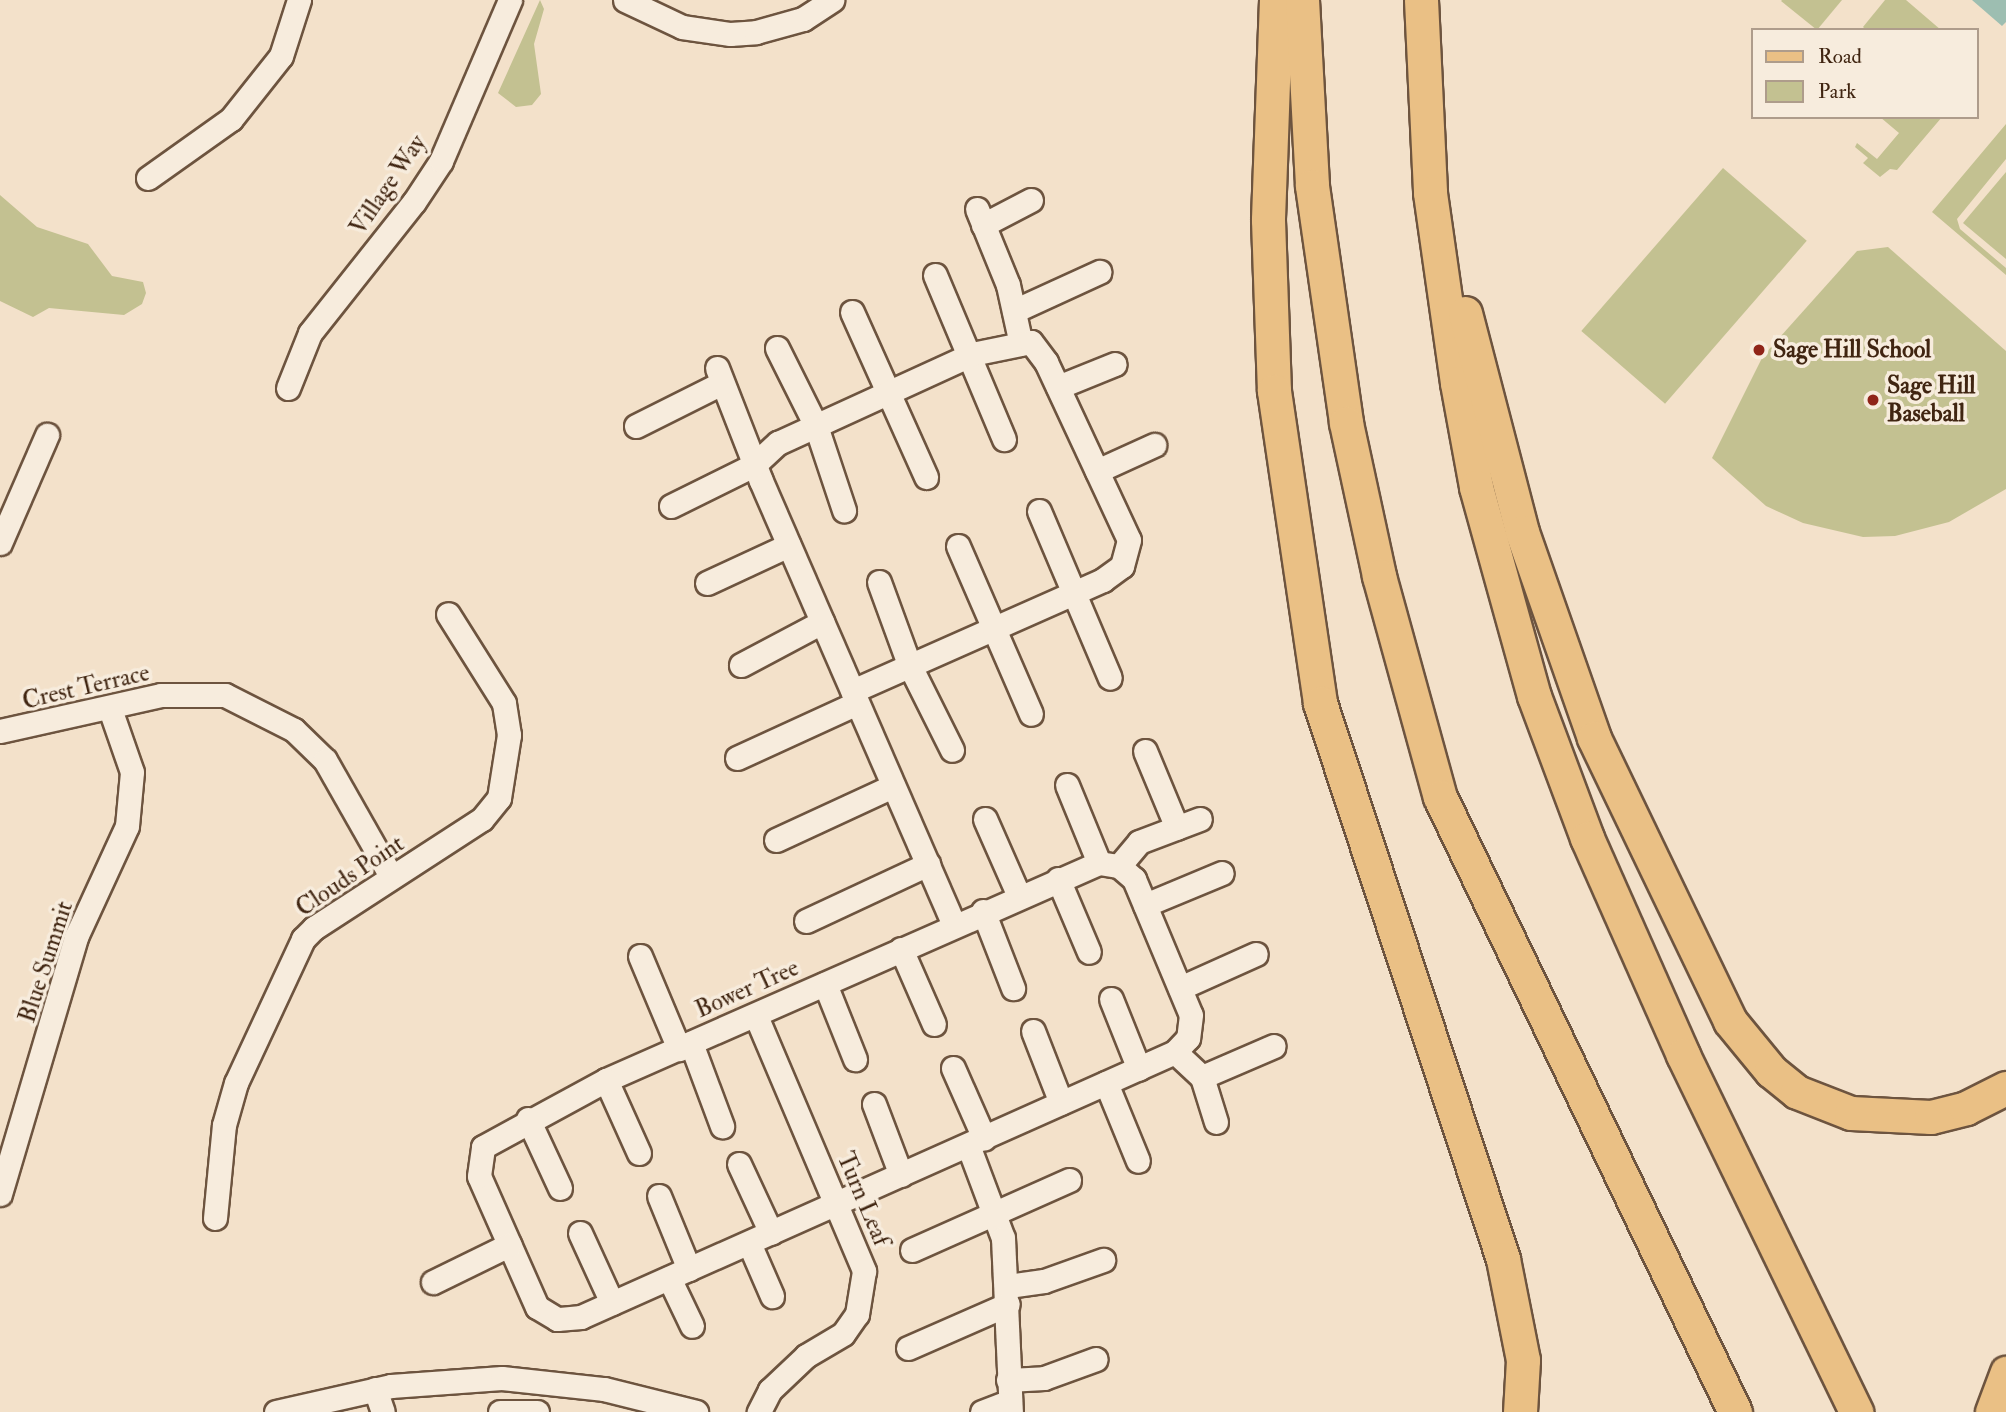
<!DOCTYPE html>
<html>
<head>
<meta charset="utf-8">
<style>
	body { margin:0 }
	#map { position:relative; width:2006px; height:1412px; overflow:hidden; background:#f3e1ca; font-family:"IM FELL Double Pica",serif }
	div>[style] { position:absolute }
	.green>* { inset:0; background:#c3c191; transform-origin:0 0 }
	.water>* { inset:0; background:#9dbeb1 }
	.roads { filter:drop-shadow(2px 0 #6d543f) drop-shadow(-2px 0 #6d543f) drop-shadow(0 2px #6d543f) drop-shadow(0 -2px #6d543f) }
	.minor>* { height:23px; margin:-11.5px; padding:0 11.5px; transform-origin:11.5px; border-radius:11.5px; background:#f7ecdd }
	.major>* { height:30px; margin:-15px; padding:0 15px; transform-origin:15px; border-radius:15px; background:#eac085 }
	.highway>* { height:33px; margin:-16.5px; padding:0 16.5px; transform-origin:16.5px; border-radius:16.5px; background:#eac085 }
	.dots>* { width:19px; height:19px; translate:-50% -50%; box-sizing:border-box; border:4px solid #f7ecdd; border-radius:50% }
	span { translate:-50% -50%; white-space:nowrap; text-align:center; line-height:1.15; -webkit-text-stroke:7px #f7ecdd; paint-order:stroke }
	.street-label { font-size:24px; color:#402511 }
	.poi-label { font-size:24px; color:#402511; font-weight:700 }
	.left { translate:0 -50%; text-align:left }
	.legend { position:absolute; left:1751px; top:28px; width:228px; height:91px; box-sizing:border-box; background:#f7ecdd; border:2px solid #ae9c8b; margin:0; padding:9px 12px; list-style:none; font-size:21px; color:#402511 }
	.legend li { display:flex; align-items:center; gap:14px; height:35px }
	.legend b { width:35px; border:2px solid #ae9c8b }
</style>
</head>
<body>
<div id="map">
	<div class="green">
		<div style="clip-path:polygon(540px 0,544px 9px,534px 44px,541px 94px,532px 105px,516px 107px,498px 93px)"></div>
		<div style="clip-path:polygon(1842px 0,1817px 30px,1781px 1px,1782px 0)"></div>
		<div style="clip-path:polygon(1885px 0,1906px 0,1941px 30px,1866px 30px,1863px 27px)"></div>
		<div style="clip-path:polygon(1880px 117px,1942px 117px,1897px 170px,1890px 169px,1880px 177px,1863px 163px,1868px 158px,1855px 147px,1857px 143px,1877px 159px,1899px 133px)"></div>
		<div style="clip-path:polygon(2006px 124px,2006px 159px,1957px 219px,1960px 229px,2006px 268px,2006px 275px,1932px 212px)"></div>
		<div style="left:1723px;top:168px;width:111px;height:216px;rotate:41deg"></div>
		<div style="clip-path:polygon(2006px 172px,2006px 259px,1963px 223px)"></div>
		<div style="clip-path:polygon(0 195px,37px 227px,88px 244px,112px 276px,143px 282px,146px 293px,142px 304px,124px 315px,49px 308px,33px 317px,0 301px)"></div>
		<div style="clip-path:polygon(1888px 247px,2006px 351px,2006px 489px,1949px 522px,1895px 536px,1863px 537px,1803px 523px,1766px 506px,1712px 458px,1763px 356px,1857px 251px)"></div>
	</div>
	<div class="water">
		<div style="clip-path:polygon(1972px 0,2006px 0,2006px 22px,2002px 26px)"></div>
	</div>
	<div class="roads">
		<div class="minor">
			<div style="left:625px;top:0;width:63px;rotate:25.3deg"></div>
			<div style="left:682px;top:27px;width:49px;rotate:8.3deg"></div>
			<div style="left:730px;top:34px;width:26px;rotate:-4deg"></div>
			<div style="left:756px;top:32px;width:49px;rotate:-15.5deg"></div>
			<div style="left:803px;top:19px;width:35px;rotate:-33deg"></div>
			<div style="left:148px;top:178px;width:102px;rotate:-35.4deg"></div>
			<div style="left:231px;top:119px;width:80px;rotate:-51.6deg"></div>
			<div style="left:281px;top:56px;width:59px;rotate:-72.2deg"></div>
			<div style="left:977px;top:209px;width:82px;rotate:67.8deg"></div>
			<div style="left:1008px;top:285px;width:60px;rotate:77.6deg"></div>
			<div style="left:983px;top:225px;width:54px;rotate:-27.5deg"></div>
			<div style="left:935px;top:275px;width:178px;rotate:67.2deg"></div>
			<div style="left:1014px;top:311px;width:94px;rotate:-24.6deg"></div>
			<div style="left:852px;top:312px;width:181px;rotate:65.8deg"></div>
			<div style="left:777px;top:348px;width:87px;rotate:63.4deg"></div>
			<div style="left:816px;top:426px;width:89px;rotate:71.6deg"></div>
			<div style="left:717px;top:368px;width:121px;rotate:68.7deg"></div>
			<div style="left:761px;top:481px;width:482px;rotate:66.5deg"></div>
			<div style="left:1058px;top:387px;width:61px;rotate:-22deg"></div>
			<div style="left:288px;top:388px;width:59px;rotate:-68.2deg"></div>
			<div style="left:310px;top:333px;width:167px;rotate:-51.6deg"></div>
			<div style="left:414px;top:202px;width:49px;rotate:-56.6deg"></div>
			<div style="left:441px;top:161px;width:175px;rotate:-66.8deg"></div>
			<div style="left:636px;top:426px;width:96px;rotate:-26.6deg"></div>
			<div style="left:1097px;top:471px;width:63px;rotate:-24.5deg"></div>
			<div style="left:671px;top:506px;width:93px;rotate:-26.3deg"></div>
			<div style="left:754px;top:465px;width:33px;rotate:-43deg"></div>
			<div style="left:778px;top:443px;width:213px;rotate:-24.6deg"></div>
			<div style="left:972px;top:354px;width:60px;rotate:-11.5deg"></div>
			<div style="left:1031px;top:342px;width:25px;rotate:53deg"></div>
			<div style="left:1046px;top:362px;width:196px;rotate:65deg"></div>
			<div style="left:1129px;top:540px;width:27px;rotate:105deg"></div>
			<div style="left:1122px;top:566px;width:24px;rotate:144deg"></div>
			<div style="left:1103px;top:580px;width:274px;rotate:156.1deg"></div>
			<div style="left:1039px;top:511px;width:181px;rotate:67deg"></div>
			<div style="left:0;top:543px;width:118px;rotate:-66.5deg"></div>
			<div style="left:958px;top:546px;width:183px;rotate:66.5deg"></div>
			<div style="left:879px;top:582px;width:87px;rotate:69.9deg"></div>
			<div style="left:909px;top:664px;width:96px;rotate:63.4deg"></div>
			<div style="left:707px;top:583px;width:90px;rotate:-24.9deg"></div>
			<div style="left:741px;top:665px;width:92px;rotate:-28deg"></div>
			<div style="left:0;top:731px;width:165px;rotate:-12.6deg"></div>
			<div style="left:161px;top:695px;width:64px"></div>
			<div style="left:225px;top:695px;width:77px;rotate:26.9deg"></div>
			<div style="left:294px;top:730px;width:43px;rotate:44.1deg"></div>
			<div style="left:325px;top:760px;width:133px;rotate:60.4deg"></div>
			<div style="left:1145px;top:751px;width:83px;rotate:67.4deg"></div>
			<div style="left:737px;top:758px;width:132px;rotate:-24.6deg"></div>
			<div style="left:1067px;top:785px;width:84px;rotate:67.7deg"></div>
			<div style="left:985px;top:819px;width:84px;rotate:66.2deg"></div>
			<div style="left:776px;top:840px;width:129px;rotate:-24.8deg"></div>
			<div style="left:1099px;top:863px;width:20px;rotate:9deg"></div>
			<div style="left:1119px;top:866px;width:20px;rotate:41deg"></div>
			<div style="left:1134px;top:879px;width:147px;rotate:67.3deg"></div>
			<div style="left:1191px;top:1015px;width:23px;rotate:97deg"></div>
			<div style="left:1188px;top:1038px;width:19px;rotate:133deg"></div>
			<div style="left:1175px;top:1052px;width:650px;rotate:155.96deg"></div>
			<div style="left:581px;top:1317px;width:24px;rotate:175deg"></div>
			<div style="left:557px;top:1319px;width:23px;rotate:-149deg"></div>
			<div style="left:537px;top:1307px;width:143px;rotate:-113.9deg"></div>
			<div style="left:479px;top:1176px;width:29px;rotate:-82deg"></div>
			<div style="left:483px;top:1147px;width:140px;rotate:-28.6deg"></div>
			<div style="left:606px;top:1080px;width:539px;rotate:-23.76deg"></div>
			<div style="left:1119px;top:866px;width:31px;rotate:-50deg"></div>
			<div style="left:1139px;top:842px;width:65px;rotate:-20.7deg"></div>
			<div style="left:1058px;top:879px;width:79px;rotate:67deg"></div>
			<div style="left:1145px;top:905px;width:83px;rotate:-22.6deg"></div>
			<div style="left:983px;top:911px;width:83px;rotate:68.7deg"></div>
			<div style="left:806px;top:921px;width:135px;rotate:-25deg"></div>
			<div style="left:901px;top:949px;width:82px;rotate:66.3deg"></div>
			<div style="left:640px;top:956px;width:101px;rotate:67.2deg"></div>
			<div style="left:825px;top:984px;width:81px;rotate:68.2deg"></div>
			<div style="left:1180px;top:988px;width:83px;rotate:-24.1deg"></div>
			<div style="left:1111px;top:999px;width:75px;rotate:68.2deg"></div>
			<div style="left:756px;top:1016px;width:277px;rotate:67deg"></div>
			<div style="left:864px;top:1271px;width:44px;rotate:99.2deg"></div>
			<div style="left:857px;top:1314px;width:24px;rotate:125deg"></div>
			<div style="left:843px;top:1334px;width:43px;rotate:149.3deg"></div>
			<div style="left:806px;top:1356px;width:50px;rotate:136.6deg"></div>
			<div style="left:770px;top:1390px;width:25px;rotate:117deg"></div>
			<div style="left:1033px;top:1031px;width:77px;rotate:68.7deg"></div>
			<div style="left:691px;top:1043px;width:89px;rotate:69.5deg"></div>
			<div style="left:1175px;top:1052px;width:37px;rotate:43deg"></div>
			<div style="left:1202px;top:1077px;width:47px;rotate:72.7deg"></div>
			<div style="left:953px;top:1068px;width:77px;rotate:66.1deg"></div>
			<div style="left:1202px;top:1077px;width:78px;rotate:-23.3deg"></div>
			<div style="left:606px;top:1080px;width:80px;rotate:65.7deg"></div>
			<div style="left:1106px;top:1083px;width:84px;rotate:67.7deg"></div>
			<div style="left:874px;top:1104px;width:76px;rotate:69.2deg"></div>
			<div style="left:528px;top:1119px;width:76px;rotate:65.1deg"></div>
			<div style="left:968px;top:1145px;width:99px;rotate:69.4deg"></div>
			<div style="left:1003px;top:1238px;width:174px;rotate:87.4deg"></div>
			<div style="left:739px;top:1164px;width:76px;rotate:65.1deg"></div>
			<div style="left:0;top:1194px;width:268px;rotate:-73.5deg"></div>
			<div style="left:76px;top:937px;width:122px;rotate:-65.3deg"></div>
			<div style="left:127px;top:826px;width:54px;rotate:-84.7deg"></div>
			<div style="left:132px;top:772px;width:67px;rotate:-109.2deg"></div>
			<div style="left:659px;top:1196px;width:79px;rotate:67.7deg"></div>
			<div style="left:215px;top:1218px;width:93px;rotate:-84.5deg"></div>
			<div style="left:224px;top:1125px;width:44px;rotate:-74.1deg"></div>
			<div style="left:236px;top:1083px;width:159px;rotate:-65deg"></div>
			<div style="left:303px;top:939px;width:16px;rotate:-45deg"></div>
			<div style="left:314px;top:928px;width:200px;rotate:-33deg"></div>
			<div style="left:482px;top:819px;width:27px;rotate:-51deg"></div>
			<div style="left:499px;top:798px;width:64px;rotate:-81deg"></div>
			<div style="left:509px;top:735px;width:32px;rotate:-99deg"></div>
			<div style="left:504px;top:703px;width:105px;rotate:-122.2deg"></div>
			<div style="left:580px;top:1233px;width:77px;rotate:65.4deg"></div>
			<div style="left:749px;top:1243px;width:58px;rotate:66.5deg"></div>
			<div style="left:912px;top:1250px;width:172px;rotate:-24deg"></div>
			<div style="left:669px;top:1278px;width:53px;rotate:64.4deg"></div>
			<div style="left:433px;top:1282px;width:85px;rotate:-26deg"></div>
			<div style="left:1008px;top:1286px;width:36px;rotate:-8deg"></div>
			<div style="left:1044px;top:1281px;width:63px;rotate:-19.6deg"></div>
			<div style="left:908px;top:1348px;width:109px;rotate:-23.7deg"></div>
			<div style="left:1008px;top:1380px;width:36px;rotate:-3deg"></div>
			<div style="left:1044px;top:1378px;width:55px;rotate:-20.1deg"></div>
			<div style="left:375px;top:1389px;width:24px;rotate:71deg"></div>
			<div style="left:276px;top:1412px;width:118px;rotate:-12.7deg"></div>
			<div style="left:391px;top:1386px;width:111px;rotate:-4.1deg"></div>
			<div style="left:502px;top:1378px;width:103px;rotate:6.2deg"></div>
			<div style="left:604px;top:1389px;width:95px;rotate:14deg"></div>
			<div style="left:500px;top:1412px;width:37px"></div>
			<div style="left:982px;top:1412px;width:30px;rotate:-21deg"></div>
		</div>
		<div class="major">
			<div style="left:1991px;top:1412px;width:43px;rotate:-69.4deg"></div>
		</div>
		<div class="highway">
			<div style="left:1276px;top:0;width:220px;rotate:92.1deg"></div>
			<div style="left:1268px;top:220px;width:171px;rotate:88deg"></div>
			<div style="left:1274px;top:391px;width:315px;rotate:81.6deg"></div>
			<div style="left:1320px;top:703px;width:585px;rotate:71.78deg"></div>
			<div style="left:1503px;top:1259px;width:103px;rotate:78.8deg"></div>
			<div style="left:1523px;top:1360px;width:52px;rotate:93.3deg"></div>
			<div style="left:1302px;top:0;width:186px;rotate:86.9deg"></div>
			<div style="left:1312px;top:186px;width:239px;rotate:81.8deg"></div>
			<div style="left:1346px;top:423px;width:157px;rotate:77.8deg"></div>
			<div style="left:1379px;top:576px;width:229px;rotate:74.6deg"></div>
			<div style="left:1440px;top:797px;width:682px;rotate:64.37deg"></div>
			<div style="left:1421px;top:0;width:193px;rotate:87.3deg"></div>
			<div style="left:1430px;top:193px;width:192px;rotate:81.9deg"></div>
			<div style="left:1457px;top:383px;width:106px;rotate:79.6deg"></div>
			<div style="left:1476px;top:487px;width:217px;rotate:74.5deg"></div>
			<div style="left:1534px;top:696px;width:152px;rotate:69.5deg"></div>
			<div style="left:1587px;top:838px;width:237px;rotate:66.1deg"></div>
			<div style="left:1683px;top:1055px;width:397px;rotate:64.1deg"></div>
			<div style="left:1465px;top:313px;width:226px;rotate:75.4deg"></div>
			<div style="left:1522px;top:532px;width:218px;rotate:70.7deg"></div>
			<div style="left:1594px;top:738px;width:314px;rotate:64.3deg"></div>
			<div style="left:1730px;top:1021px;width:65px;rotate:50.6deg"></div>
			<div style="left:1771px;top:1071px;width:33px;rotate:39deg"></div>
			<div style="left:1797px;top:1092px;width:58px;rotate:21.3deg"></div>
			<div style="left:1851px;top:1113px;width:80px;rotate:2.9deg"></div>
			<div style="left:1931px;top:1117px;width:36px;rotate:-14deg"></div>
			<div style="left:1966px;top:1108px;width:45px;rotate:-26.6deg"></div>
		</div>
	</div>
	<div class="dots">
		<div style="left:1759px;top:350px;background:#8f2418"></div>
		<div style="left:1873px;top:400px;background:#8f2418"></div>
	</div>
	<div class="street-label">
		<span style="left:388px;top:185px;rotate:-56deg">Village Way</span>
		<span style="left:86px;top:687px;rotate:-13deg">Crest Terrace</span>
		<span style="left:350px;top:876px;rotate:-34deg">Clouds Point</span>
		<span style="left:46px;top:962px;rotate:-72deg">Blue Summit</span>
		<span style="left:747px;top:989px;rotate:-24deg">Bower Tree</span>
		<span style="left:863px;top:1199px;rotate:67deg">Turn Leaf</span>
	</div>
	<div class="poi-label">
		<span class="left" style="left:1773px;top:350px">Sage Hill School</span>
		<span class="left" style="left:1887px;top:400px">Sage Hill<br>Baseball</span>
	</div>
	<ul class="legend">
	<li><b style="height:9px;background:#eac085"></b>Road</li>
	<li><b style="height:19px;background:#c3c191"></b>Park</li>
	</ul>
</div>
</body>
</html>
